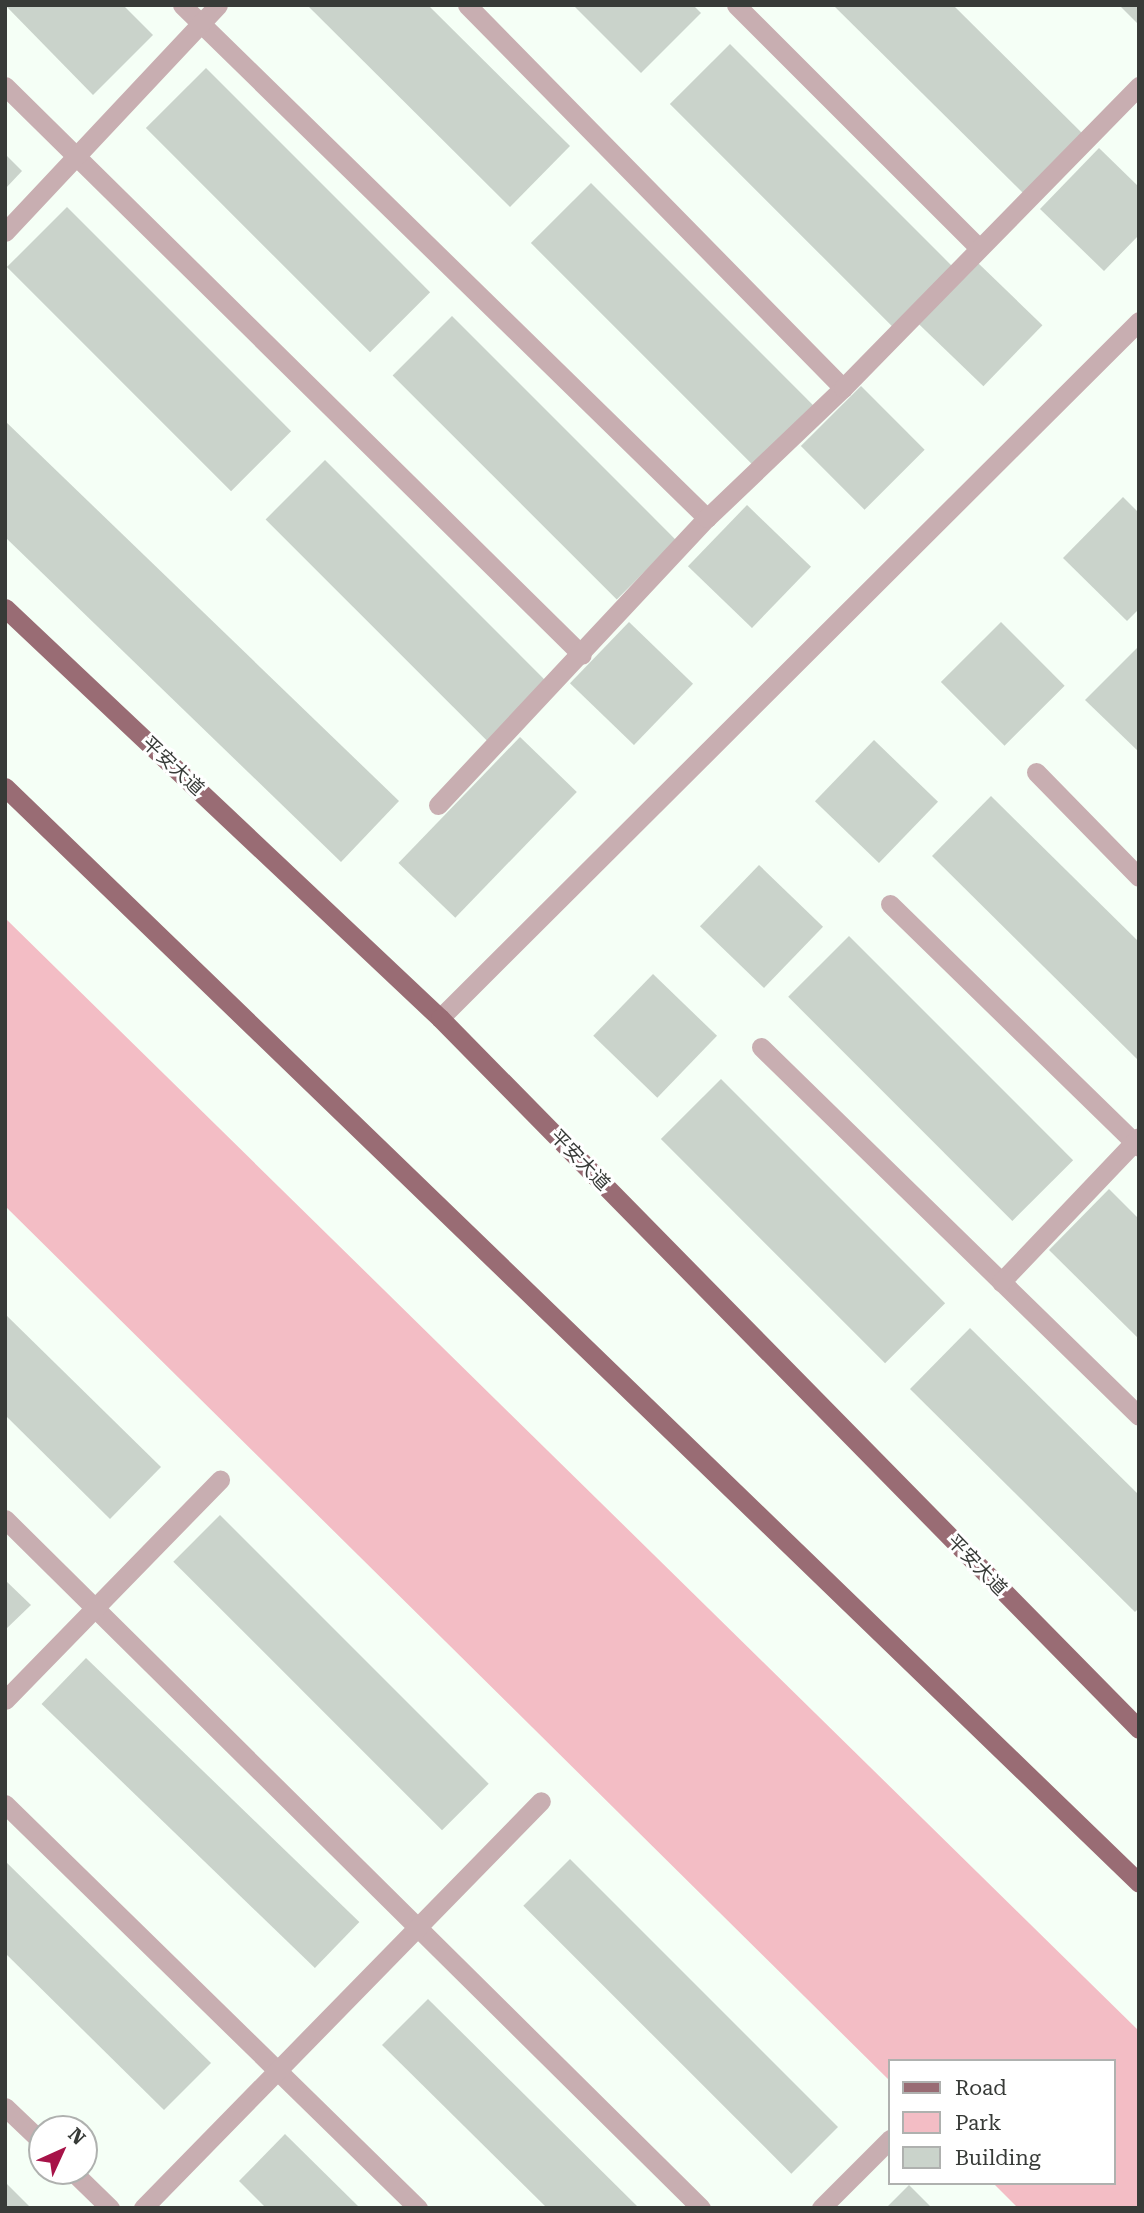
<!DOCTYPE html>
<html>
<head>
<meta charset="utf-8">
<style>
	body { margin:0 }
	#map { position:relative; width:1144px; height:2213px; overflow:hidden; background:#f5fff6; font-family:"Roboto Serif","Noto Sans SC",serif }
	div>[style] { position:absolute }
	.green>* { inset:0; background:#f3bdc5 }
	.building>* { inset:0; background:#cad3cb; transform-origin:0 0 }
	.service>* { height:19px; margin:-9.5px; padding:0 9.5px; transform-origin:9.5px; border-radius:9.5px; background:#c8aeb1 }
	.minor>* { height:19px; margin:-9.5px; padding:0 9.5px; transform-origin:9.5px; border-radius:9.5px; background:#c8aeb1 }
	.primary>* { height:19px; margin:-9.5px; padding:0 9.5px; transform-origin:9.5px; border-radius:9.5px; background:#996c74 }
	span { translate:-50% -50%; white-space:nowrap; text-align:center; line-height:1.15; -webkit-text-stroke:6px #fff; paint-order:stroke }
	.street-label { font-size:19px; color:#383b38 }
	.frame { position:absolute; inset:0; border:7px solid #383b38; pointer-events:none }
	.legend { position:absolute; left:888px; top:2059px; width:228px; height:126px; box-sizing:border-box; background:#fff; border:2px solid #afb1af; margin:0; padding:9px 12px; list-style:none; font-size:21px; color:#383b38 }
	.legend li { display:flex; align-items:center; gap:14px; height:35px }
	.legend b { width:35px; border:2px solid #afb1af }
	.north { position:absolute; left:28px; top:2115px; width:70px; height:70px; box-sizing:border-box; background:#fff; border:2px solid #afb1af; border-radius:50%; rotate:45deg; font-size:19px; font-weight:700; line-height:28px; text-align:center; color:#383b38 }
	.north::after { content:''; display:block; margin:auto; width:24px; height:32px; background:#a71348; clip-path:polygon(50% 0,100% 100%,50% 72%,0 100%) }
</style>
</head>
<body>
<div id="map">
	<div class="green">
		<div style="clip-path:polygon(5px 918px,1139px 2031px,1139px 2208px,1018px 2208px,993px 2183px,1114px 2183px,1114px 2061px,890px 2061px,890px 2081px,5px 1206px)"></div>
	</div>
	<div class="building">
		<div style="clip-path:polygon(5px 5px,123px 5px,153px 35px,93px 95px)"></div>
		<div style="clip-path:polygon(307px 5px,428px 5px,570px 146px,510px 207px)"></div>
		<div style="clip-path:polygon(573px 5px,693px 5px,701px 13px,641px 73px)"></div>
		<div style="clip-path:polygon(833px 5px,953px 5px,1086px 137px,1027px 197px)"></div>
		<div style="clip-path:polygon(1119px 5px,1139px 5px,1139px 25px)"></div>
		<div style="left:730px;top:44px;width:317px;height:85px;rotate:45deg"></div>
		<div style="left:206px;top:68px;width:317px;height:85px;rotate:45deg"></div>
		<div style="clip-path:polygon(1099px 148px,1139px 187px,1139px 235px,1104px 271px,1040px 209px)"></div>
		<div style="clip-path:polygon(5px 154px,22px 171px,5px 189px)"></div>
		<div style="left:591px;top:183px;width:317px;height:85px;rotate:45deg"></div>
		<div style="left:67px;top:207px;width:317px;height:85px;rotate:45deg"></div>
		<div style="left:977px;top:262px;width:91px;height:85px;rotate:44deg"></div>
		<div style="left:452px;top:316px;width:317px;height:84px;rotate:45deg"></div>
		<div style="left:861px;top:386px;width:90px;height:85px;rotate:45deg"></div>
		<div style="clip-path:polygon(5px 421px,399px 801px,341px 862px,5px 537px)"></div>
		<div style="left:325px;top:460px;width:317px;height:84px;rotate:45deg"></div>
		<div style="clip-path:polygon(1123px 497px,1139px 513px,1139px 609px,1127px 621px,1063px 558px)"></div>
		<div style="left:747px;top:505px;width:89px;height:85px;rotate:44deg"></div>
		<div style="left:629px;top:622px;width:89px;height:85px;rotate:44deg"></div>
		<div style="left:1001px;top:622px;width:90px;height:85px;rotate:45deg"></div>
		<div style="clip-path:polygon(1139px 646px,1139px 752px,1085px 700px)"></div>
		<div style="left:520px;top:737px;width:79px;height:175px;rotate:44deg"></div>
		<div style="left:874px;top:740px;width:89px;height:85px;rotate:44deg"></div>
		<div style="clip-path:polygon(991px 796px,1139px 942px,1139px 1061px,932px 856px)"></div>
		<div style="left:759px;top:865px;width:89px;height:85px;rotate:44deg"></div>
		<div style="left:849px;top:936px;width:317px;height:86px;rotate:45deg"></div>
		<div style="left:653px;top:974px;width:89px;height:86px;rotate:44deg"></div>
		<div style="left:721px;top:1079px;width:317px;height:85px;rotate:45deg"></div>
		<div style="clip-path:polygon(1109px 1189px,1139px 1219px,1139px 1339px,1049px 1250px)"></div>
		<div style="clip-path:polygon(5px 1314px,161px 1467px,110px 1519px,5px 1415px)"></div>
		<div style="clip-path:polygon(970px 1328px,1139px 1495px,1139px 1608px,1135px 1612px,910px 1389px)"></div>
		<div style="left:220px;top:1515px;width:380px;height:66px;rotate:45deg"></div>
		<div style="clip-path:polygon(5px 1580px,31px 1605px,5px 1630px)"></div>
		<div style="left:86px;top:1658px;width:380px;height:64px;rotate:44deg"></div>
		<div style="left:570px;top:1859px;width:379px;height:66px;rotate:45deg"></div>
		<div style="clip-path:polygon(5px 1861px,211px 2063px,164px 2110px,5px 1953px)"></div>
		<div style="clip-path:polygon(428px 1999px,639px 2208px,547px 2208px,382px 2045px)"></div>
		<div style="clip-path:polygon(285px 2134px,360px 2208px,266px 2208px,239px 2181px)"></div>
		<div style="clip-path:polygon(5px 2182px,31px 2208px,5px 2208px)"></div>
		<div style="clip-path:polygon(909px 2185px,932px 2208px,886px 2208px)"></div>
	</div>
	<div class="service">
		<div style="left:182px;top:5px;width:734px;rotate:44.34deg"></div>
		<div style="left:467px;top:5px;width:537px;rotate:45.53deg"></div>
		<div style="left:736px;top:5px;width:342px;rotate:45deg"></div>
		<div style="left:5px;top:86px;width:810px;rotate:44.6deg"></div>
		<div style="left:5px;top:232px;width:311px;rotate:-46.8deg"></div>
		<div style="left:1036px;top:772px;width:147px;rotate:45.6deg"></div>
		<div style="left:438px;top:805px;width:393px;rotate:-46.9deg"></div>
		<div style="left:707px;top:518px;width:188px;rotate:-43.7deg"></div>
		<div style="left:843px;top:388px;width:423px;rotate:-45.6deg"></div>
		<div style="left:890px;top:904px;width:348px;rotate:44.3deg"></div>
		<div style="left:761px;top:1047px;width:528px;rotate:44.31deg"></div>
		<div style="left:1001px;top:1282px;width:200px;rotate:-46.4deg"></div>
		<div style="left:5px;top:1519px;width:979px;rotate:44.71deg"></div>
		<div style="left:5px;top:1700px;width:308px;rotate:-45.7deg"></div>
		<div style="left:5px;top:1804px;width:578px;rotate:44.37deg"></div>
		<div style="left:5px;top:2107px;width:51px;rotate:43.4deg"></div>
		<div style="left:72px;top:2171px;width:53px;rotate:44.2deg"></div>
		<div style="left:143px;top:2208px;width:569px;rotate:-45.64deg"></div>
		<div style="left:821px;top:2208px;width:98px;rotate:-45deg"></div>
	</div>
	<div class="minor">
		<div style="left:440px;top:1018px;width:987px;rotate:-44.92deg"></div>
	</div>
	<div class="primary">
		<div style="left:5px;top:608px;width:598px;rotate:43.31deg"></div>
		<div style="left:440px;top:1018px;width:997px;rotate:45.49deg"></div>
		<div style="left:5px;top:787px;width:1577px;rotate:44.02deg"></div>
	</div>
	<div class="street-label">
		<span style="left:173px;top:766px;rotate:43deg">平安大道</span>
		<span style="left:580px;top:1160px;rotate:46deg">平安大道</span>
		<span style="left:977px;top:1565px;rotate:46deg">平安大道</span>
	</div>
	<div class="frame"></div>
	<ul class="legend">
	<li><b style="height:9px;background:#996c74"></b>Road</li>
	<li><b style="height:19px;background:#f3bdc5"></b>Park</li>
	<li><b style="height:19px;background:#cad3cb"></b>Building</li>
	</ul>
	<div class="north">N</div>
</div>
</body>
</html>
